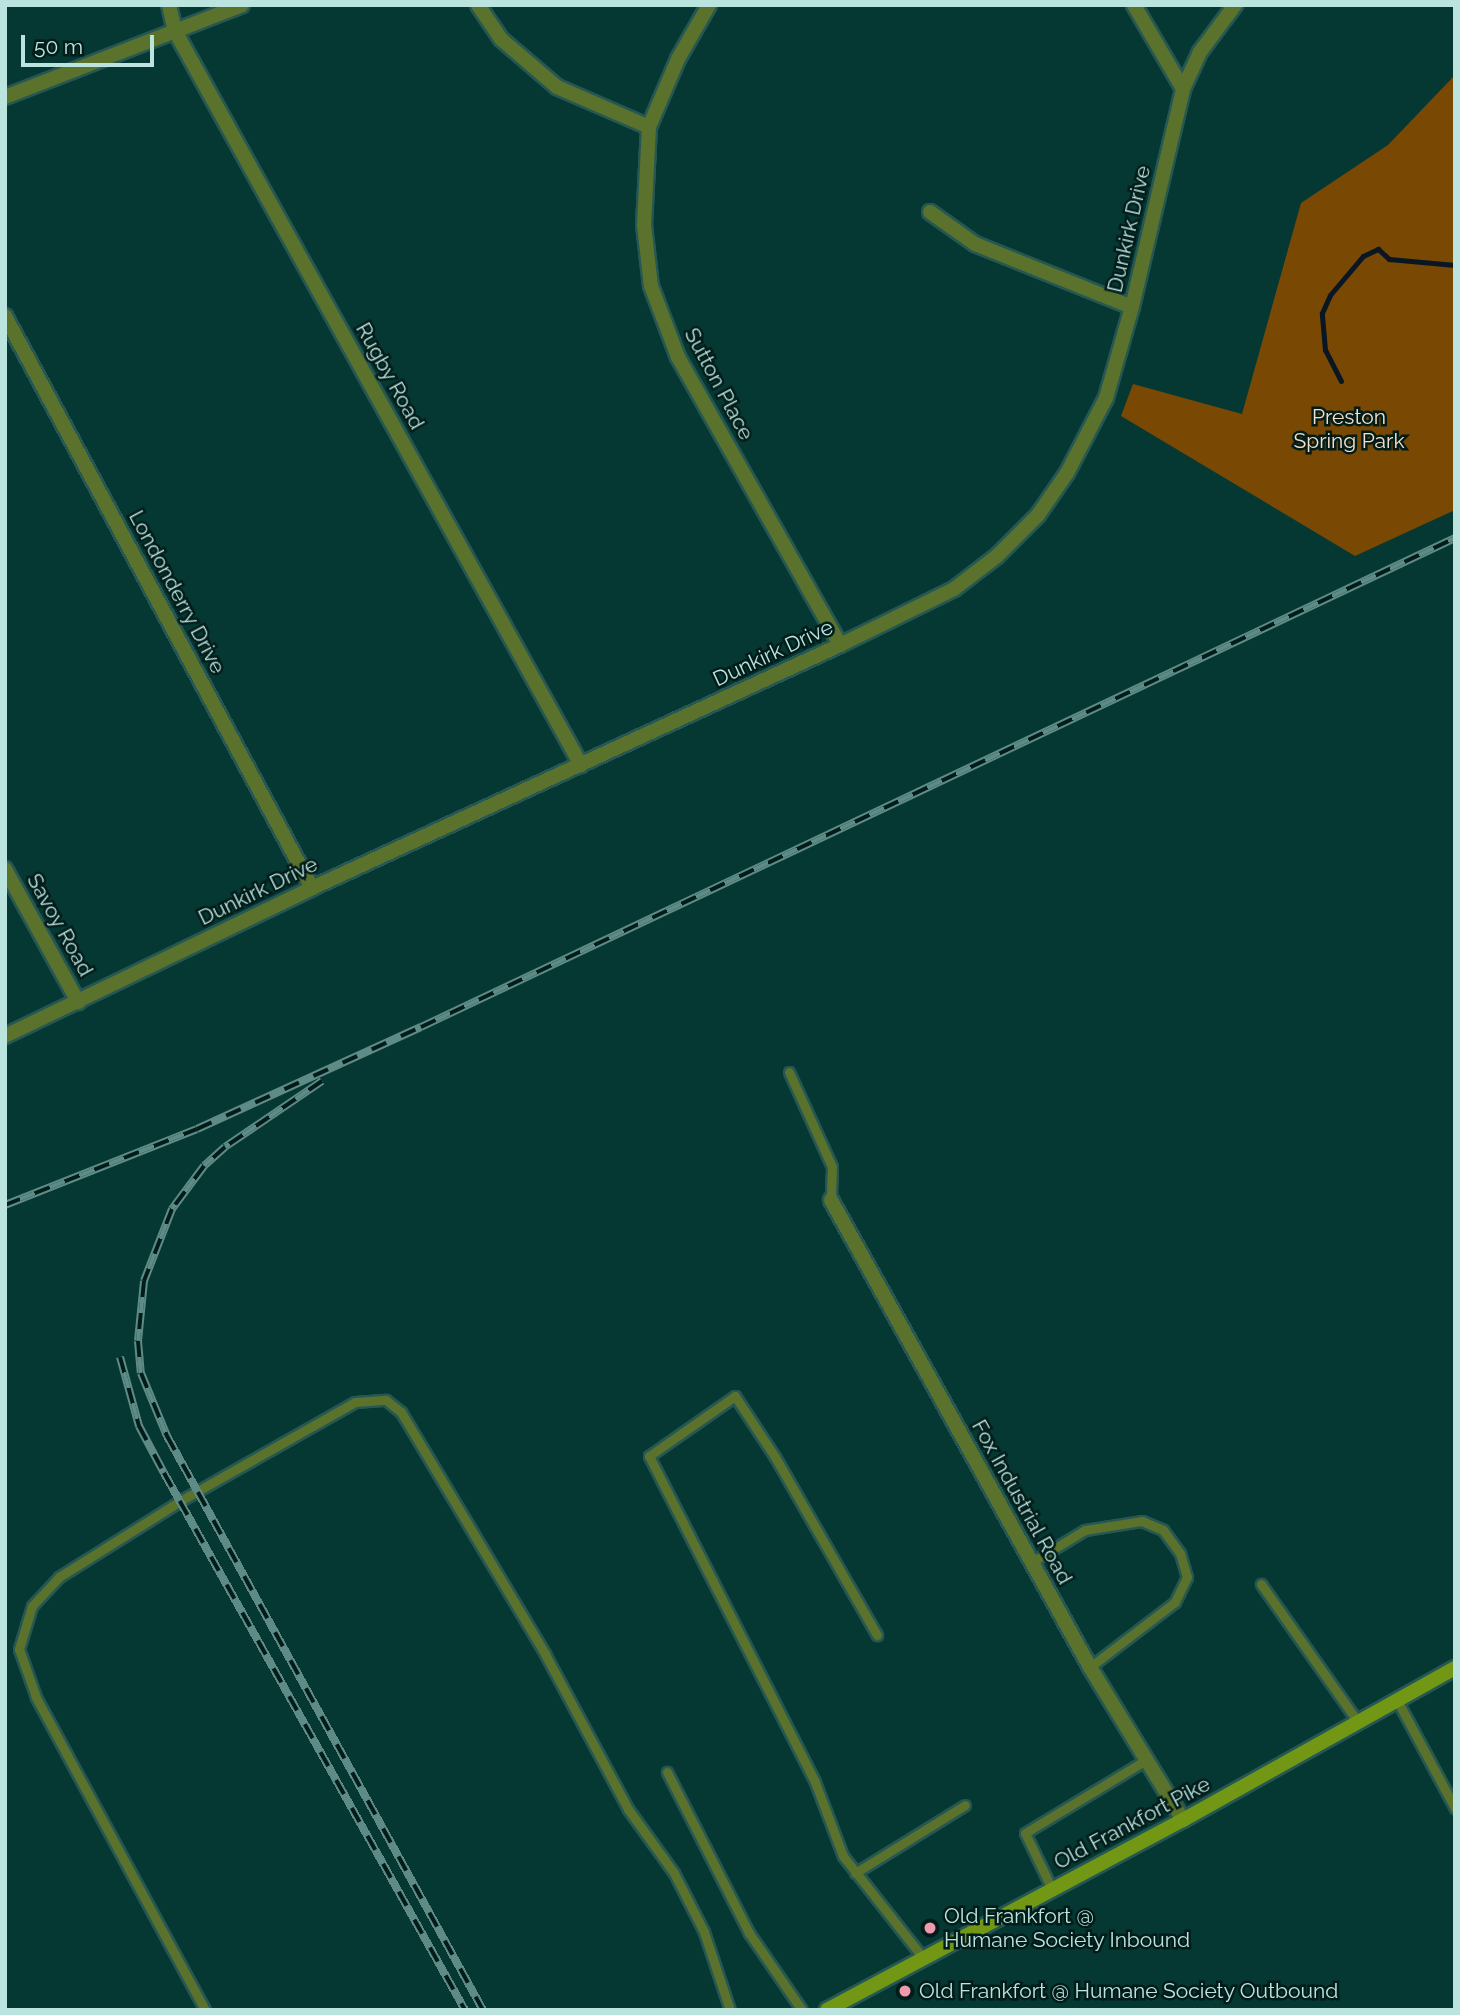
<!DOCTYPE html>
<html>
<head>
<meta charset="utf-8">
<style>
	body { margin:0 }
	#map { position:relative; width:1460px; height:2015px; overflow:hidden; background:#053833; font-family:Raleway,sans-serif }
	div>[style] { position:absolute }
	.forest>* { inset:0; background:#794803 }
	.stream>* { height:5px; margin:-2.5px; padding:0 2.5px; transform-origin:2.5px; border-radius:2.5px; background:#081723 }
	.roads { filter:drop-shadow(2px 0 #265752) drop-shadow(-2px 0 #265752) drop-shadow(0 2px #265752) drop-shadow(0 -2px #265752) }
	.service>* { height:9px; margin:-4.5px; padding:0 4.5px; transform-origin:4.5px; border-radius:4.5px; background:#5a722c }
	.minor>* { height:14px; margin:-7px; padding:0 7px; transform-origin:7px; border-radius:7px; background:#5a722c }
	.secondary>* { height:14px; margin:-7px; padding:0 7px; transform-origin:7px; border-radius:7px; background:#719715 }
	.rail>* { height:8px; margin-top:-4px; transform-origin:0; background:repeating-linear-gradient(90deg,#021c1a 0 16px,#5e8b86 0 32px); box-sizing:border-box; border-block:2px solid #5e8b86 }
	.dots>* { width:19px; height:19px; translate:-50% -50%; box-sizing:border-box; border:4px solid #021c1a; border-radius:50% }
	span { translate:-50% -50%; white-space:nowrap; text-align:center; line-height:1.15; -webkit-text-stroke:5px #021c1a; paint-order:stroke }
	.street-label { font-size:21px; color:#bce4de }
	.park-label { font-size:21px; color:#f5dec8 }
	.poi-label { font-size:21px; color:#bce4de }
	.left { translate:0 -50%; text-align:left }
	.frame { position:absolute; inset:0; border:7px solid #bce4de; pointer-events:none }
	.scale { position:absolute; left:21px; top:35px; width:133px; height:32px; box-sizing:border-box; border:4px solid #bce4de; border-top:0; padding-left:9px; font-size:21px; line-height:24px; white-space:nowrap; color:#bce4de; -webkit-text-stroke:5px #021c1a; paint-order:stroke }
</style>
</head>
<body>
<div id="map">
	<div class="forest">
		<div style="clip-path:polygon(1455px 75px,1455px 510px,1355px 556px,1121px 416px,1133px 384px,1242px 414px,1301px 203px,1388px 145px)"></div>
	</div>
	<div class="stream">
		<div style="left:1341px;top:381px;width:35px;rotate:-117deg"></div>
		<div style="left:1325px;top:350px;width:37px;rotate:-95deg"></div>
		<div style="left:1322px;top:313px;width:20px;rotate:-66deg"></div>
		<div style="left:1330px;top:295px;width:51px;rotate:-49.8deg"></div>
		<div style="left:1363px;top:256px;width:17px;rotate:-25deg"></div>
		<div style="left:1378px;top:249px;width:15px;rotate:42deg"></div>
		<div style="left:1389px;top:259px;width:66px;rotate:5.2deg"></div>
	</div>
	<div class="roads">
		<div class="service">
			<div style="left:789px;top:1072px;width:104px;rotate:65.6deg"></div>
			<div style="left:832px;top:1167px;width:33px;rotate:92deg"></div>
			<div style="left:1032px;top:1562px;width:62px;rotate:-31.1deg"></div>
			<div style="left:1085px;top:1530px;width:58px;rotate:-9deg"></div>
			<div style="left:1142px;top:1521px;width:23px;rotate:23deg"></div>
			<div style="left:1163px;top:1530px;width:29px;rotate:54deg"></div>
			<div style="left:1180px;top:1553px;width:25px;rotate:74deg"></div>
			<div style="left:1187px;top:1577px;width:28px;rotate:116deg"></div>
			<div style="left:1175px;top:1602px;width:107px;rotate:142.6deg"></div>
			<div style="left:1261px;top:1584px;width:169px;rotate:54.9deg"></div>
			<div style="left:877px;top:1635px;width:205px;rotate:-119.8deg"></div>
			<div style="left:775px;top:1457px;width:73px;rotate:-123.3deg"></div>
			<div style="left:735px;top:1396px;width:105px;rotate:145.1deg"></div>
			<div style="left:649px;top:1456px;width:366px;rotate:63deg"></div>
			<div style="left:815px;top:1782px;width:79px;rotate:69.3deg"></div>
			<div style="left:843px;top:1856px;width:131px;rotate:51.8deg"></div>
			<div style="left:1397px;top:1700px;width:123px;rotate:61.8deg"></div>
			<div style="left:667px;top:1772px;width:181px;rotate:63deg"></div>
			<div style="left:749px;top:1933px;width:93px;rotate:55.5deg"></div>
			<div style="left:855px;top:1873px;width:129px;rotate:-31.7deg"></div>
			<div style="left:1052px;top:1889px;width:62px;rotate:-115.7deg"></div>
			<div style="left:1025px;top:1833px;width:141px;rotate:-31.1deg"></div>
			<div style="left:205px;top:2010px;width:356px;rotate:-118.4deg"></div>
			<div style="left:36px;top:1697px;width:51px;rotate:-109.5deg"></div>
			<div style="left:19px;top:1649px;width:45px;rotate:-73.2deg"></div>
			<div style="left:32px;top:1606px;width:40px;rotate:-47deg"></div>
			<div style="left:59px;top:1577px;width:143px;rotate:-32.1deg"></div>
			<div style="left:180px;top:1501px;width:201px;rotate:-29.5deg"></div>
			<div style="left:355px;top:1402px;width:31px;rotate:-4deg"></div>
			<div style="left:386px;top:1400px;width:19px;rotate:39deg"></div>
			<div style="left:401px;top:1412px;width:282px;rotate:59.2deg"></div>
			<div style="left:545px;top:1654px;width:176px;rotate:61.8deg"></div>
			<div style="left:628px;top:1809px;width:79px;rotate:54.3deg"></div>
			<div style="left:674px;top:1873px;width:66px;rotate:63deg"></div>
			<div style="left:704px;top:1932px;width:82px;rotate:71.6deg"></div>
		</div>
		<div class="minor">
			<div style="left:169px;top:5px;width:27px;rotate:77deg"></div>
			<div style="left:175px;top:31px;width:839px;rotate:61.05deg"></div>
			<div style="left:478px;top:5px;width:41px;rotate:55.9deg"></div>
			<div style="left:501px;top:39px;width:74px;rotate:40.6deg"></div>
			<div style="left:557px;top:87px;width:100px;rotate:23.5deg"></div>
			<div style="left:709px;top:5px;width:62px;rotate:119.9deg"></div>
			<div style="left:678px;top:59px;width:74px;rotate:113.1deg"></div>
			<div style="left:649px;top:127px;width:98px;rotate:92.9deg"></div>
			<div style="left:644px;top:225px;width:61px;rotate:83.5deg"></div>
			<div style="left:651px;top:286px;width:76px;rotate:69.2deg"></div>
			<div style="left:678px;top:357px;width:330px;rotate:60.6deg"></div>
			<div style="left:1134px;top:5px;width:97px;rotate:59.7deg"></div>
			<div style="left:5px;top:97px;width:254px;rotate:-21.2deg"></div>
			<div style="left:930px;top:212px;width:55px;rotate:35.4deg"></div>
			<div style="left:975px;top:244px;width:169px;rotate:21.9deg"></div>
			<div style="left:5px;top:316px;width:649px;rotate:61.78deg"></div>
			<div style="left:5px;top:869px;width:152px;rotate:61.2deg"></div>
			<div style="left:5px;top:1036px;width:341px;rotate:-25.7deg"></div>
			<div style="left:312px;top:888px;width:581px;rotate:-24.71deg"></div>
			<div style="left:840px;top:645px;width:127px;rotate:-26.2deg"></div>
			<div style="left:954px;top:589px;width:54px;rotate:-37.5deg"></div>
			<div style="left:997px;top:556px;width:58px;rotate:-45deg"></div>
			<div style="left:1038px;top:515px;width:51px;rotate:-55.4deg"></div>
			<div style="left:1067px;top:473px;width:85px;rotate:-62.5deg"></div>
			<div style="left:1106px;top:398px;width:95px;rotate:-74.1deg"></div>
			<div style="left:1132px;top:307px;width:224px;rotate:-76.8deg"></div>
			<div style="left:1183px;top:89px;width:41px;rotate:-65.3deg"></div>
			<div style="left:1200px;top:52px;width:59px;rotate:-53.3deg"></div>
			<div style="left:831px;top:1200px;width:534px;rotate:60.99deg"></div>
			<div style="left:1090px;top:1667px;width:179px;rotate:58.7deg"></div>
		</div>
		<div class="secondary">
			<div style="left:827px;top:2010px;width:404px;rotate:-28.1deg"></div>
			<div style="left:1183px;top:1820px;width:312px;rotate:-29.2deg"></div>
		</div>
	</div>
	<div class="rail">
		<div style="left:322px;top:1081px;width:117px;rotate:145.8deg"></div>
		<div style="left:225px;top:1147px;width:28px;rotate:138deg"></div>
		<div style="left:204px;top:1166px;width:54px;rotate:126.7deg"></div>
		<div style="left:172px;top:1209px;width:77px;rotate:111.3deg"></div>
		<div style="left:144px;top:1281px;width:60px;rotate:95.7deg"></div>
		<div style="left:138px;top:1341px;width:32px;rotate:85deg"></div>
		<div style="left:141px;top:1373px;width:68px;rotate:67.6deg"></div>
		<div style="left:167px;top:1436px;width:655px;rotate:61.17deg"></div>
		<div style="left:5px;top:1205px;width:206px;rotate:-21.6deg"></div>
		<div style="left:197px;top:1129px;width:246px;rotate:-24.5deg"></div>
		<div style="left:421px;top:1027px;width:1144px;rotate:-25.31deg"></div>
		<div style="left:120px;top:1357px;width:72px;rotate:74.6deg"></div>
		<div style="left:139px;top:1426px;width:53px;rotate:62deg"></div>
		<div style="left:164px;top:1473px;width:616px;rotate:60.73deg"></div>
	</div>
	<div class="dots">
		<div style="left:930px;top:1928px;background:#f29aad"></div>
		<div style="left:905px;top:1991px;background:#f29aad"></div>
	</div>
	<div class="street-label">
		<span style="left:1129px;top:229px;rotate:-77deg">Dunkirk Drive</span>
		<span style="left:390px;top:376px;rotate:61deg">Rugby Road</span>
		<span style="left:719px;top:384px;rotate:62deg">Sutton Place</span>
		<span style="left:177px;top:592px;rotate:62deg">Londonderry Drive</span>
		<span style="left:773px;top:653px;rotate:-25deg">Dunkirk Drive</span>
		<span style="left:258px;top:891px;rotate:-26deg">Dunkirk Drive</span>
		<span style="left:60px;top:925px;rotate:61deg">Savoy Road</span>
		<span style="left:1022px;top:1502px;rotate:61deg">Fox Industrial Road</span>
		<span style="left:1132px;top:1823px;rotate:-28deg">Old Frankfort Pike</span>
	</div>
	<div class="park-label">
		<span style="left:1349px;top:429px">Preston<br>Spring Park</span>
	</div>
	<div class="poi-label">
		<span class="left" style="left:944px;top:1928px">Old Frankfort @<br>Humane Society Inbound</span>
		<span class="left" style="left:919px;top:1991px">Old Frankfort @ Humane Society Outbound</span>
	</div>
	<div class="frame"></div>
	<div class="scale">50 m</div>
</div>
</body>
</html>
